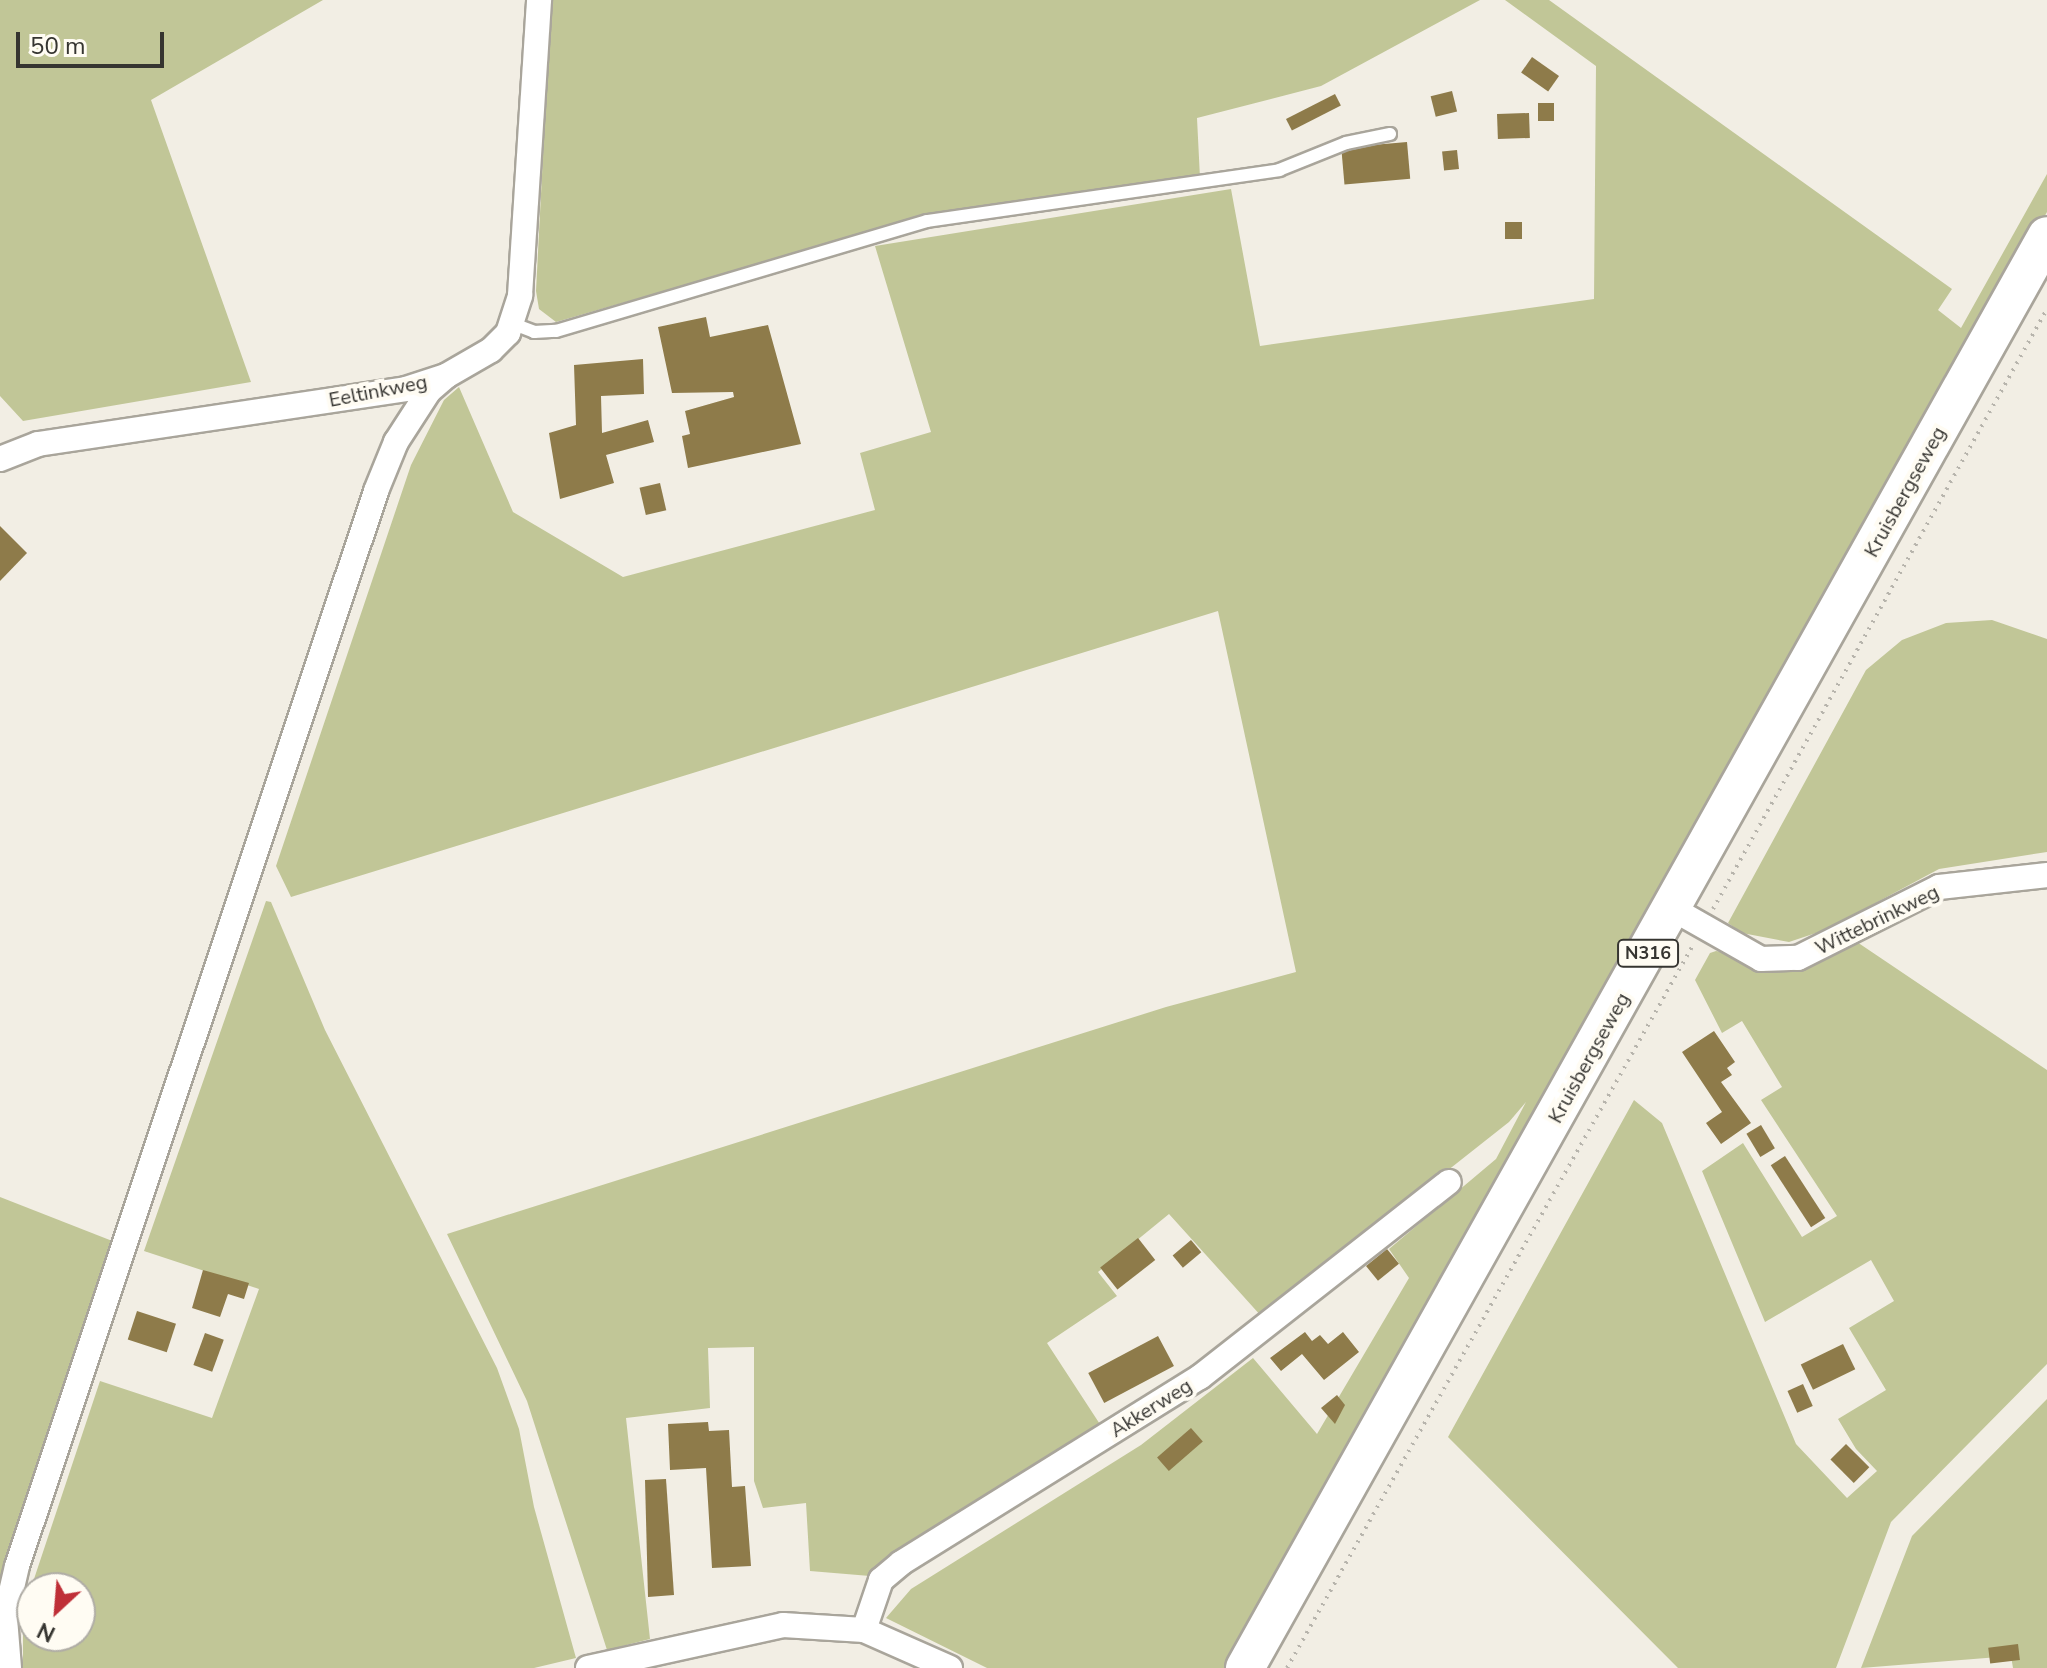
<!DOCTYPE html>
<html>
<head>
<meta charset="utf-8">
<style>
	body { margin:0 }
	#map { position:relative; width:2047px; height:1668px; overflow:hidden; background:#f2eee4; font-family:"Nunito Sans",sans-serif }
	div>[style] { position:absolute }
	.green>* { inset:0; background:#c1c697 }
	.building>* { inset:0; background:#8e7b4a; transform-origin:0 0 }
	.path>* { height:4px; margin-top:-2px; transform-origin:0; background:repeating-linear-gradient(90deg,#b7b4ac 0 2px,transparent 0 8px) }
	.roads { filter:drop-shadow(2px 0 #a9a59b) drop-shadow(-2px 0 #a9a59b) drop-shadow(0 2px #a9a59b) drop-shadow(0 -2px #a9a59b) }
	.lane>* { height:12px; margin:-6px; padding:0 6px; transform-origin:6px; border-radius:6px; background:#fff }
	.street>* { height:24px; margin:-12px; padding:0 12px; transform-origin:12px; border-radius:12px; background:#fff }
	.primary>* { height:38px; margin:-19px; padding:0 19px; transform-origin:19px; border-radius:19px; background:#fff }
	span { translate:-50% -50%; white-space:nowrap; text-align:center; line-height:1.15; -webkit-text-stroke:8px #fffcf3; paint-order:stroke }
	.shield-label span { padding:2px 6px; background:#fffcf3; border:2px solid; border-radius:6px; -webkit-text-stroke-width:0 }
	.shield-label { font-size:18px; color:#363531; font-weight:700 }
	.street-label { font-size:20px; color:#363531 }
	.north { position:absolute; left:16px; top:1572px; width:80px; height:80px; box-sizing:border-box; background:#fffcf3; border:2px solid #afaca5; border-radius:50%; rotate:206deg; font-size:22px; font-weight:700; line-height:32px; text-align:center; color:#363531 }
	.north::after { content:''; display:block; margin:auto; width:28px; height:36px; background:#bf2f37; clip-path:polygon(50% 0,100% 100%,50% 72%,0 100%) }
	.scale { position:absolute; left:16px; top:32px; width:148px; height:36px; box-sizing:border-box; border:4px solid #363531; border-top:0; padding-left:10px; font-size:24px; line-height:28px; white-space:nowrap; color:#363531; -webkit-text-stroke:6px #fffcf3; paint-order:stroke }
</style>
</head>
<body>
<div id="map">
	<div class="green">
		<div style="clip-path:polygon(0 0,323px 0,151px 100px,251px 382px,23px 421px,0 396px)"></div>
		<div style="clip-path:polygon(551px 0,1480px 0,1321px 86px,1197px 118px,1200px 178px,883px 228px,556px 322px,539px 309px,536px 291px)"></div>
		<div style="clip-path:polygon(1505px 0,1549px 0,1952px 289px,1938px 310px,1961px 328px,2047px 174px,2047px 212px,1546px 1116px,1232px 1668px,987px 1668px,886px 1618px,911px 1589px,1141px 1445px,1253px 1358px,1317px 1434px,1409px 1278px,1389px 1249px,1496px 1159px,1526px 1102px,1509px 1122px,1262px 1317px,1169px 1214px,1098px 1272px,1117px 1296px,1047px 1343px,1107px 1435px,870px 1576px,810px 1571px,806px 1503px,763px 1508px,754px 1481px,754px 1347px,708px 1348px,710px 1408px,626px 1418px,650px 1639px,607px 1650px,527px 1401px,447px 1234px,1166px 1007px,1296px 972px,1218px 611px,291px 897px,276px 866px,411px 465px,444px 400px,459px 387px,513px 512px,623px 577px,875px 510px,860px 453px,931px 432px,875px 246px,1231px 189px,1260px 346px,1594px 299px,1596px 66px)"></div>
		<div style="clip-path:polygon(1992px 620px,2047px 639px,2047px 852px,1939px 869px,1825px 930px,1789px 942px,1742px 933px,1728px 923px,1866px 670px,1902px 640px,1946px 623px)"></div>
		<div style="clip-path:polygon(evenodd,266px 901px,271px 902px,325px 1030px,497px 1368px,519px 1429px,534px 1507px,576px 1658px,534px 1668px,23px 1668px,23px 1612px,100px 1381px,212px 1418px,259px 1289px,144px 1251px,266px 901px,32px 1588px,80px 1588px,80px 1636px,32px 1636px,32px 1588px)"></div>
		<div style="clip-path:polygon(1854px 940px,2047px 1070px,2047px 1364px,1891px 1522px,1836px 1668px,1678px 1668px,1448px 1437px,1634px 1100px,1662px 1123px,1796px 1444px,1847px 1498px,1877px 1471px,1856px 1449px,1838px 1419px,1886px 1390px,1849px 1328px,1894px 1301px,1871px 1260px,1765px 1322px,1702px 1171px,1743px 1143px,1802px 1237px,1837px 1216px,1761px 1100px,1782px 1087px,1742px 1021px,1722px 1033px,1695px 980px,1710px 953px,1716px 951px,1772px 961px)"></div>
		<div style="clip-path:polygon(0 1197px,120px 1244px,0 1591px)"></div>
		<div style="clip-path:polygon(2047px 1399px,2047px 1668px,2013px 1668px,2011px 1656px,1861px 1668px,1912px 1536px)"></div>
	</div>
	<div class="building">
		<div style="left:1532px;top:57px;width:33px;height:19px;rotate:35deg"></div>
		<div style="left:1452px;top:91px;width:21px;height:22px;rotate:76deg"></div>
		<div style="left:1335px;top:94px;width:13px;height:55px;rotate:63deg"></div>
		<div style="left:1538px;top:103px;width:16px;height:18px"></div>
		<div style="left:1529px;top:113px;width:25px;height:32px;rotate:88deg"></div>
		<div style="left:1407px;top:142px;width:37px;height:66px;rotate:85deg"></div>
		<div style="left:1457px;top:150px;width:19px;height:15px;rotate:84deg"></div>
		<div style="left:1505px;top:222px;width:17px;height:17px"></div>
		<div style="clip-path:polygon(706px 317px,710px 337px,768px 325px,801px 444px,688px 468px,682px 436px,690px 434px,685px 411px,734px 397px,733px 392px,672px 393px,658px 327px)"></div>
		<div style="clip-path:polygon(643px 359px,644px 394px,601px 396px,602px 433px,648px 420px,654px 442px,606px 455px,614px 483px,560px 499px,549px 433px,576px 425px,574px 365px)"></div>
		<div style="left:660px;top:483px;width:28px;height:21px;rotate:77deg"></div>
		<div style="clip-path:polygon(0 526px,27px 553px,0 581px)"></div>
		<div style="clip-path:polygon(1714px 1031px,1735px 1062px,1727px 1068px,1732px 1075px,1721px 1082px,1751px 1123px,1721px 1144px,1706px 1123px,1722px 1112px,1682px 1052px)"></div>
		<div style="left:1761px;top:1125px;width:27px;height:17px;rotate:59deg"></div>
		<div style="left:1785px;top:1156px;width:74px;height:17px;rotate:57deg"></div>
		<div style="left:1138px;top:1238px;width:28px;height:48px;rotate:52deg"></div>
		<div style="left:1191px;top:1240px;width:16px;height:24px;rotate:50deg"></div>
		<div style="left:1387px;top:1249px;width:19px;height:27px;rotate:51deg"></div>
		<div style="clip-path:polygon(203px 1270px,249px 1283px,244px 1299px,228px 1294px,220px 1317px,192px 1308px)"></div>
		<div style="left:137px;top:1311px;width:41px;height:30px;rotate:18deg"></div>
		<div style="clip-path:polygon(1305px 1332px,1312px 1341px,1320px 1335px,1328px 1344px,1343px 1332px,1359px 1352px,1324px 1380px,1302px 1354px,1281px 1371px,1270px 1358px)"></div>
		<div style="left:205px;top:1333px;width:20px;height:34px;rotate:20deg"></div>
		<div style="left:1158px;top:1336px;width:34px;height:79px;rotate:62deg"></div>
		<div style="left:1843px;top:1344px;width:28px;height:47px;rotate:64deg"></div>
		<div style="left:1803px;top:1384px;width:24px;height:17px;rotate:66deg"></div>
		<div style="clip-path:polygon(1337px 1395px,1345px 1405px,1335px 1424px,1321px 1408px)"></div>
		<div style="clip-path:polygon(708px 1422px,709px 1431px,729px 1430px,732px 1487px,745px 1486px,751px 1566px,712px 1568px,706px 1468px,670px 1470px,668px 1424px)"></div>
		<div style="left:1191px;top:1428px;width:18px;height:45px;rotate:49deg"></div>
		<div style="left:1846px;top:1444px;width:33px;height:22px;rotate:45deg"></div>
		<div style="clip-path:polygon(666px 1479px,674px 1595px,648px 1597px,645px 1480px)"></div>
		<div style="left:2018px;top:1644px;width:16px;height:30px;rotate:83deg"></div>
	</div>
	<div class="path">
		<div style="left:1713px;top:909px;width:687px;rotate:-60.9deg"></div>
		<div style="left:1287px;top:1668px;width:829px;rotate:-60.68deg"></div>
	</div>
	<div class="roads">
		<div class="lane">
			<div style="left:511px;top:323px;width:25px;rotate:21deg"></div>
			<div style="left:534px;top:332px;width:22px;rotate:-3deg"></div>
			<div style="left:556px;top:331px;width:387px;rotate:-16.5deg"></div>
			<div style="left:927px;top:221px;width:356px;rotate:-8.2deg"></div>
			<div style="left:1279px;top:170px;width:72px;rotate:-21.9deg"></div>
			<div style="left:1346px;top:143px;width:45px;rotate:-11.6deg"></div>
		</div>
		<div class="street">
			<div style="left:0;top:459px;width:41px;rotate:-21.5deg"></div>
			<div style="left:38px;top:444px;width:372px;rotate:-8.5deg"></div>
			<div style="left:406px;top:389px;width:42px;rotate:-18deg"></div>
			<div style="left:446px;top:376px;width:52px;rotate:-30deg"></div>
			<div style="left:491px;top:350px;width:24px;rotate:-45deg"></div>
			<div style="left:508px;top:333px;width:40px;rotate:-72deg"></div>
			<div style="left:520px;top:295px;width:296px;rotate:-86.3deg"></div>
			<div style="left:1673px;top:909px;width:101px;rotate:29.6deg"></div>
			<div style="left:1761px;top:959px;width:37px;rotate:-2deg"></div>
			<div style="left:1798px;top:958px;width:158px;rotate:-26.7deg"></div>
			<div style="left:1939px;top:887px;width:109px;rotate:-6.3deg"></div>
			<div style="left:0;top:1615px;width:6px;rotate:31deg"></div>
			<div style="left:5px;top:1618px;width:50px;rotate:85.4deg"></div>
			<div style="left:5px;top:1618px;width:53px;rotate:-77deg"></div>
			<div style="left:17px;top:1566px;width:1133px;rotate:-71.53deg"></div>
			<div style="left:376px;top:491px;width:53px;rotate:-67.8deg"></div>
			<div style="left:396px;top:442px;width:61px;rotate:-57.1deg"></div>
			<div style="left:429px;top:391px;width:23px;rotate:-41deg"></div>
			<div style="left:864px;top:1630px;width:53px;rotate:-71.2deg"></div>
			<div style="left:881px;top:1580px;width:26px;rotate:-40deg"></div>
			<div style="left:901px;top:1563px;width:352px;rotate:-31.9deg"></div>
			<div style="left:1200px;top:1377px;width:316px;rotate:-38.1deg"></div>
			<div style="left:588px;top:1668px;width:200px;rotate:-12.4deg"></div>
			<div style="left:783px;top:1625px;width:81px;rotate:3.5deg"></div>
			<div style="left:864px;top:1630px;width:94px;rotate:23.8deg"></div>
		</div>
		<div class="primary">
			<div style="left:1245px;top:1668px;width:1641px;rotate:-60.75deg"></div>
		</div>
	</div>
	<div class="shield-label">
		<span style="left:1648px;top:953px">N316</span>
	</div>
	<div class="street-label">
		<span style="left:378px;top:391px;rotate:-11deg">Eeltinkweg</span>
		<span style="left:1905px;top:492px;rotate:-61deg">Kruisbergseweg</span>
		<span style="left:1877px;top:920px;rotate:-26deg">Wittebrinkweg</span>
		<span style="left:1589px;top:1058px;rotate:-61deg">Kruisbergseweg</span>
		<span style="left:1151px;top:1408px;rotate:-32deg">Akkerweg</span>
	</div>
	<div class="north">N</div>
	<div class="scale">50 m</div>
</div>
</body>
</html>
